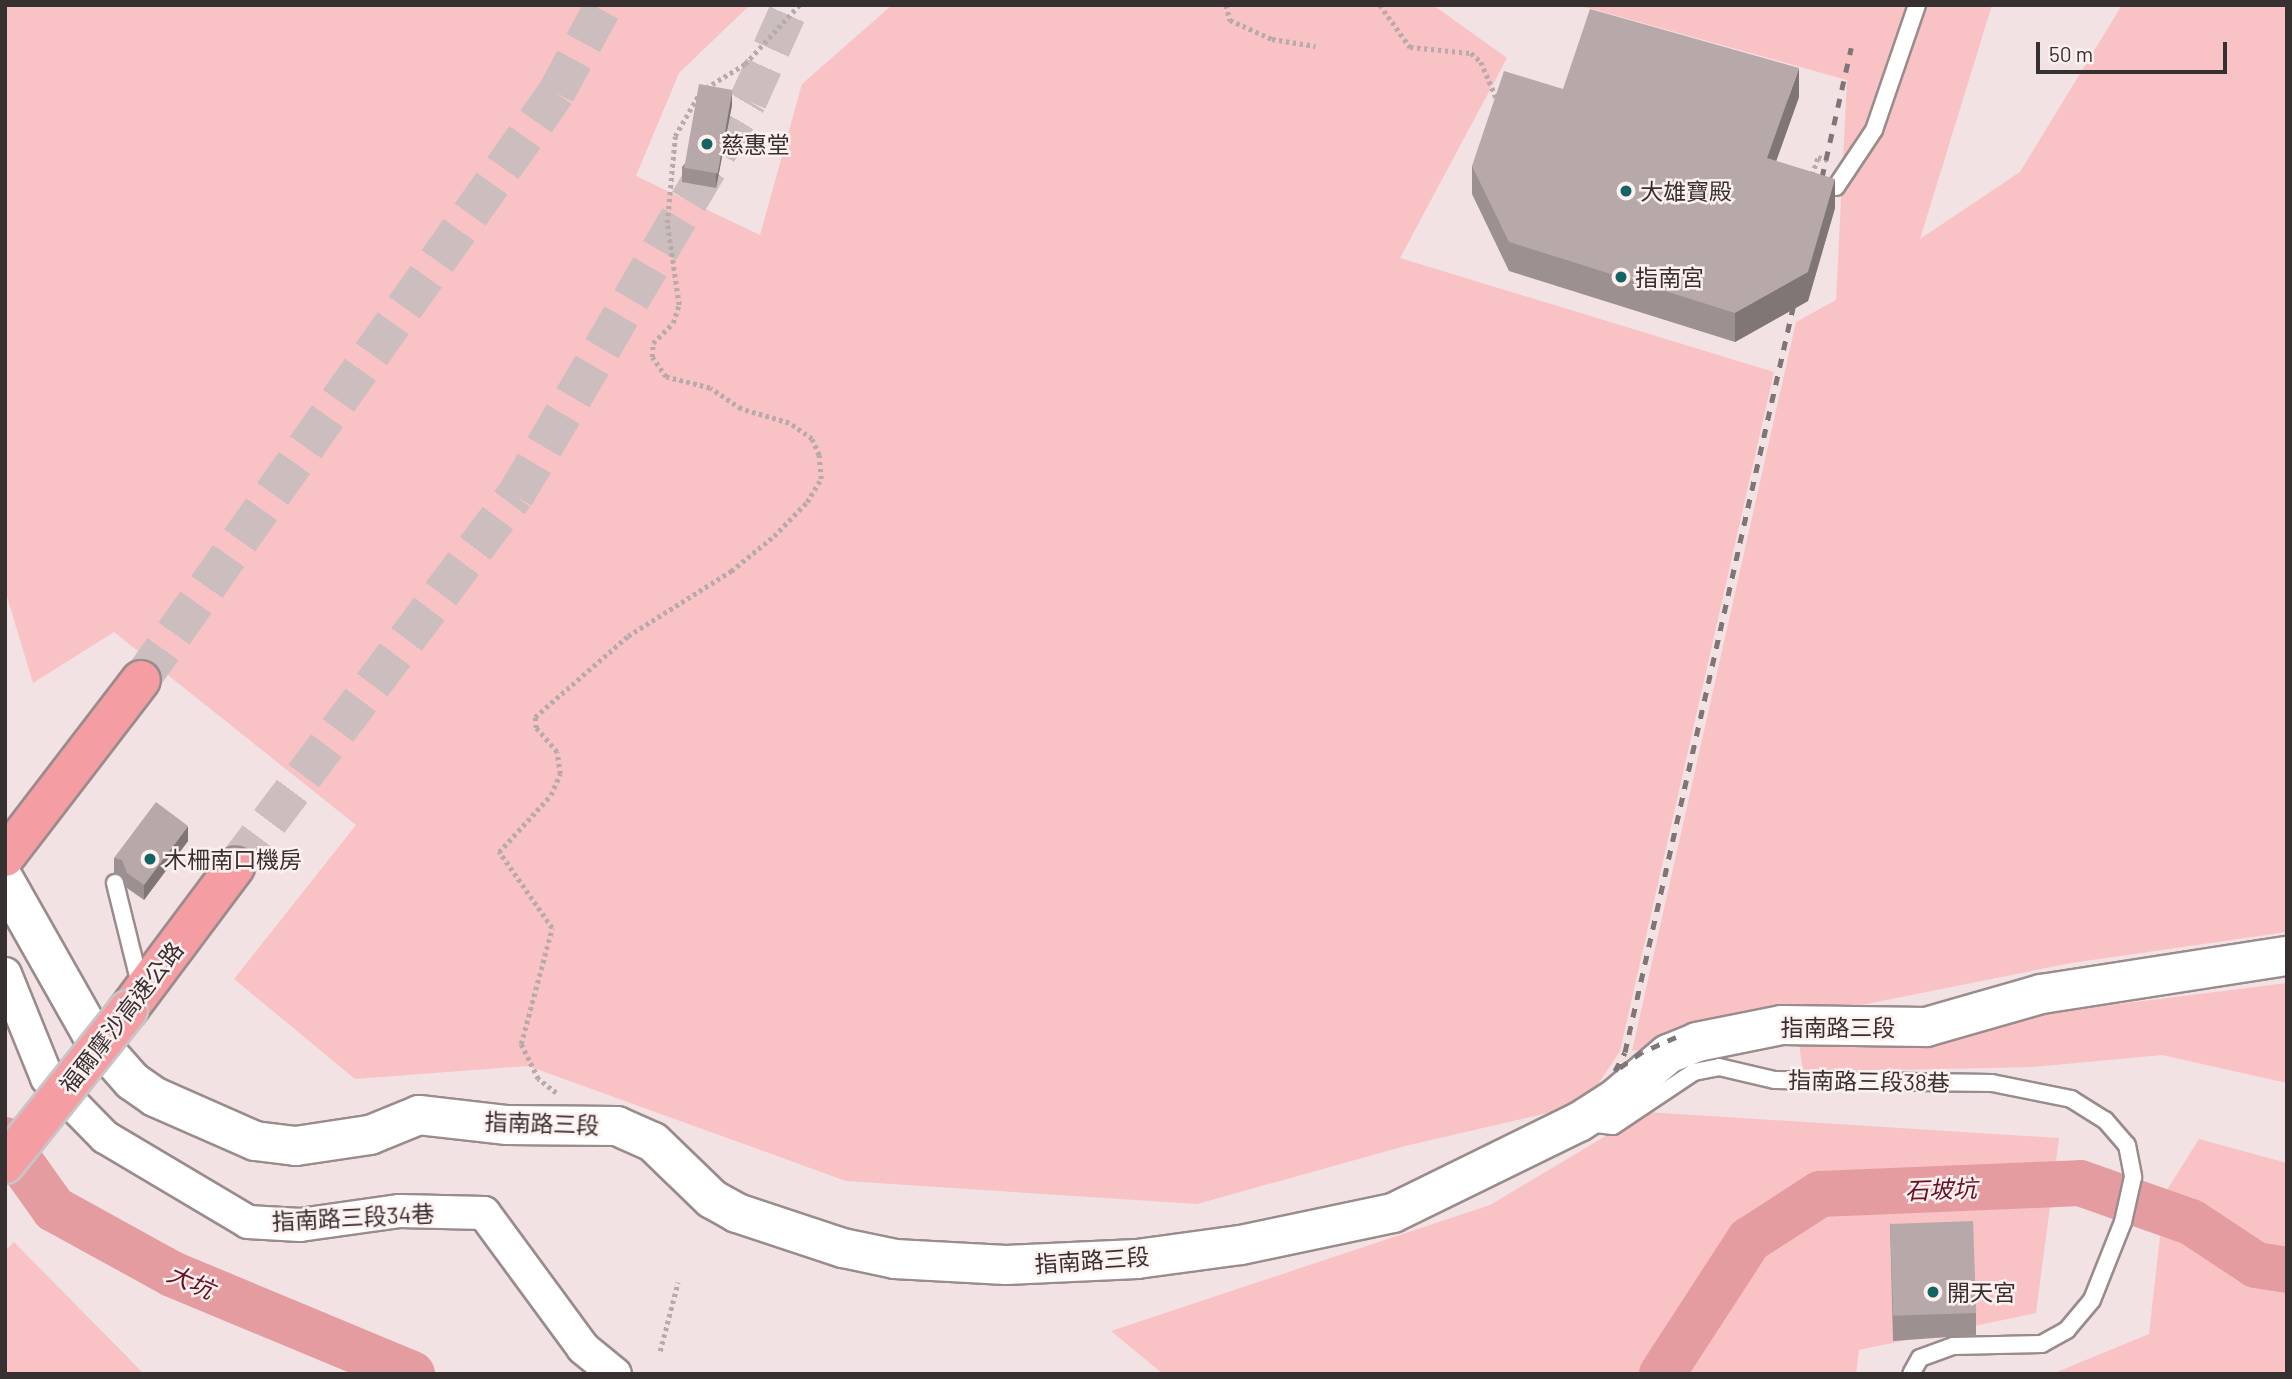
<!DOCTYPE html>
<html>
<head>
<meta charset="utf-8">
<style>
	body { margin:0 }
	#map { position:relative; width:2292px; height:1379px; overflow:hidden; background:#f2e2e3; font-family:Barlow,"Noto Sans TC",sans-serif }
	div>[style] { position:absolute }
	.green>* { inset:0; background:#f9c2c5 }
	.river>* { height:46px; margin:-23px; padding:0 23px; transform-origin:23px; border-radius:23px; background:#e59ca1 }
	.highway-tunnel>* { height:38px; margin-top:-19px; transform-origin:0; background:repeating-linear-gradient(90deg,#ccbebf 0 38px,transparent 0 57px) }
	.path>* { height:4.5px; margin-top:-2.25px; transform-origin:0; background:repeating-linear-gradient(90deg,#b6aaab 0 3.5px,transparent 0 7px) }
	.roads { filter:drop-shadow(2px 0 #9a8c8c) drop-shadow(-2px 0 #9a8c8c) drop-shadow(0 2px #9a8c8c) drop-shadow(0 -2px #9a8c8c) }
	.lane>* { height:16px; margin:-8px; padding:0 8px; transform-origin:8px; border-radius:8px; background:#fff }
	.street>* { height:32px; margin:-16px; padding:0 16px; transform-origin:16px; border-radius:16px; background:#fff }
	.secondary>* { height:38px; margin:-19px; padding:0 19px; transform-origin:19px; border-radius:19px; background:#fff }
	.highway>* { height:38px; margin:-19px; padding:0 19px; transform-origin:19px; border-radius:19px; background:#f49ea4 }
	.rail>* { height:5px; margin-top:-2.5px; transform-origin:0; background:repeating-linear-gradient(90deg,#7f7576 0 9px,transparent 0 18px) }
	.bridges { filter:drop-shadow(2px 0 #c7c5c5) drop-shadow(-2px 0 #c7c5c5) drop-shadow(0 2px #c7c5c5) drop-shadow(0 -2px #c7c5c5) }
	.highway-bridge>* { height:38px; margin:-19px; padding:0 19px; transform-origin:19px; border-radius:19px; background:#f49ea4 }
	.wall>* { inset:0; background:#9d9091 }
	.shaded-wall>* { inset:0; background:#807676 }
	.building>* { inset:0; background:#b7a8a9; transform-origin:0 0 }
	.dots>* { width:19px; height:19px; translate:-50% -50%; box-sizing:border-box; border:4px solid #fff0f0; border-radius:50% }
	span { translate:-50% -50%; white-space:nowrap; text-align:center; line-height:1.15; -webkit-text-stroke:5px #fff0f0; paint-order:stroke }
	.poi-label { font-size:23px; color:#363031 }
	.left { translate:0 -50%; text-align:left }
	.street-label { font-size:23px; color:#363031 }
	.water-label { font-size:24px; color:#661023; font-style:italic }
	.frame { position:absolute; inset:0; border:7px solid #363031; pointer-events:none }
	.scale { position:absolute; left:2036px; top:42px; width:191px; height:32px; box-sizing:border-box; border:4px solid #363031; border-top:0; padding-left:9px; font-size:21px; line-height:24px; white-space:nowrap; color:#363031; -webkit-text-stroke:5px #fff0f0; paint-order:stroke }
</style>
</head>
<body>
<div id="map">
	<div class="green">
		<div style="clip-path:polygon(5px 5px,750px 5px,679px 73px,636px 176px,760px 235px,802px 84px,892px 5px,1433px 5px,1507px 58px,1400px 258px,1774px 372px,1620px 1051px,1589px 1098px,1578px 1106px,1405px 1146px,1197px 1204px,846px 1181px,528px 1066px,355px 1079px,234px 979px,356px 825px,114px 632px,33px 683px,5px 590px)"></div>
		<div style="clip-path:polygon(1578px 5px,1992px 5px,1920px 239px,2020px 172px,2122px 5px,2287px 5px,2287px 932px,2071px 963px,1632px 1051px,1796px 322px,1836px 300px,1847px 80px)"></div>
		<div style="clip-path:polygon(2287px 983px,2287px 1083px,2162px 1055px,2033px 1067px,1803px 1072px,1799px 1044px)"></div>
		<div style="clip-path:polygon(1646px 1112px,2059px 1138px,2036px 1313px,1859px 1350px,1856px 1374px,1163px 1374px,1111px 1331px,1490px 1205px)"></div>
		<div style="clip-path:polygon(2199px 1139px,2287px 1163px,2287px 1374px,2052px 1374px,2149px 1334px,2165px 1193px)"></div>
		<div style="clip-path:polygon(14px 1242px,144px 1374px,5px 1374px,5px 1251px)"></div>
	</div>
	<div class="river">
		<div style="left:5px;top:1140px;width:85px;rotate:54.6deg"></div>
		<div style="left:54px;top:1209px;width:135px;rotate:28.8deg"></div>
		<div style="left:172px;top:1274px;width:260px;rotate:22.6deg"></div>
		<div style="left:1662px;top:1374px;width:160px;rotate:-57deg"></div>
		<div style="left:1749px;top:1240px;width:85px;rotate:-32.9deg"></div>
		<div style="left:1820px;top:1194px;width:260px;rotate:-2.4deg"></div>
		<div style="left:2080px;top:1183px;width:118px;rotate:19.4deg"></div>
		<div style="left:2191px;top:1222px;width:78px;rotate:33.5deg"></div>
		<div style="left:2256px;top:1265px;width:31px;rotate:9deg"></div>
	</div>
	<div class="highway-tunnel">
		<div style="left:141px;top:680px;width:719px;rotate:-54.74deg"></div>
		<div style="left:556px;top:93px;width:100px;rotate:-61.4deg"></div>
		<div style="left:235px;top:867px;width:465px;rotate:-53deg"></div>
		<div style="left:515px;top:496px;width:459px;rotate:-59.5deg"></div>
		<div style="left:748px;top:101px;width:105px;rotate:-65.9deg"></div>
	</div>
	<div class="path">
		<div style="left:1226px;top:5px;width:16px;rotate:75deg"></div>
		<div style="left:1230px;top:20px;width:46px;rotate:24.3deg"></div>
		<div style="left:1272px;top:39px;width:44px;rotate:9.2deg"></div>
		<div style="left:1380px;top:5px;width:52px;rotate:54.5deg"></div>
		<div style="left:1410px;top:47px;width:61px;rotate:5.6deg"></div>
		<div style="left:1471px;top:53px;width:13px;rotate:42deg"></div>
		<div style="left:1481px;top:62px;width:43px;rotate:67deg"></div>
		<div style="left:706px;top:88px;width:46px;rotate:-31.6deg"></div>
		<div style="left:745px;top:64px;width:80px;rotate:-47.5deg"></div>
		<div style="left:1812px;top:175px;width:19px;rotate:-72deg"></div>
		<div style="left:1818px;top:157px;width:14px;rotate:17deg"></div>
		<div style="left:556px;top:1093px;width:23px;rotate:-142deg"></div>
		<div style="left:538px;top:1079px;width:39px;rotate:-116deg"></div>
		<div style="left:521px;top:1044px;width:120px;rotate:-75deg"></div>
		<div style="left:552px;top:928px;width:93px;rotate:-124.9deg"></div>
		<div style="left:499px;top:852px;width:77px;rotate:-47.6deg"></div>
		<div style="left:551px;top:795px;width:23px;rotate:-67deg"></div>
		<div style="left:560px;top:774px;width:22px;rotate:-98deg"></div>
		<div style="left:557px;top:752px;width:32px;rotate:-131deg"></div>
		<div style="left:536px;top:728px;width:11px;rotate:-95deg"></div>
		<div style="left:535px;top:717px;width:123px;rotate:-41.1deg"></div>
		<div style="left:628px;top:636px;width:122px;rotate:-32.3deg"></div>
		<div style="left:731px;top:571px;width:55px;rotate:-39.1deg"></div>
		<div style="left:774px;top:536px;width:47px;rotate:-45.9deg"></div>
		<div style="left:807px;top:502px;width:27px;rotate:-59deg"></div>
		<div style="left:821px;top:479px;width:24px;rotate:-95deg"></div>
		<div style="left:819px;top:455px;width:17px;rotate:-114deg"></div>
		<div style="left:812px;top:439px;width:28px;rotate:-145deg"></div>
		<div style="left:789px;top:423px;width:50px;rotate:-163.7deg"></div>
		<div style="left:741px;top:409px;width:37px;rotate:-146deg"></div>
		<div style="left:710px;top:388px;width:45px;rotate:-166deg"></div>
		<div style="left:666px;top:377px;width:24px;rotate:-125deg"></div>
		<div style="left:652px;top:357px;width:14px;rotate:-86deg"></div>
		<div style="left:653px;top:343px;width:28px;rotate:-45deg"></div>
		<div style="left:673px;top:323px;width:19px;rotate:-72deg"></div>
		<div style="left:679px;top:305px;width:83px;rotate:-98.3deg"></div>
		<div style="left:667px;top:223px;width:87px;rotate:-84.7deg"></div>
		<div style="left:675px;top:136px;width:46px;rotate:-60.1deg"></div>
		<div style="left:660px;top:1351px;width:71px;rotate:-75.4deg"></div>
	</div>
	<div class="roads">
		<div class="lane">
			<div style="left:1836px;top:187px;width:69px;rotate:-56.3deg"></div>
			<div style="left:1874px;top:130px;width:132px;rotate:-71deg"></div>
			<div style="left:115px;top:883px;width:108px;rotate:76.1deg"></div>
			<div style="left:1588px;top:1123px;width:25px;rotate:7deg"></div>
			<div style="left:1613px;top:1126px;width:97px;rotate:-33.7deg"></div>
			<div style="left:1694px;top:1072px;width:25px;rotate:-11deg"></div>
			<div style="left:1719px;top:1067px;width:57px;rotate:13.1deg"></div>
			<div style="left:1775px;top:1080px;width:217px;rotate:0.8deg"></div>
			<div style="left:1992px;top:1083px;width:81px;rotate:11.4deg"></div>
			<div style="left:2071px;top:1099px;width:40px;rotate:32deg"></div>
			<div style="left:2105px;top:1120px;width:33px;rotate:49deg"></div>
			<div style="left:2127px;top:1145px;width:33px;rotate:79deg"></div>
			<div style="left:2133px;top:1177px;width:46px;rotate:102.5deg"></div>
			<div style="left:2123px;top:1222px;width:84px;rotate:111.7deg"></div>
			<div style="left:2092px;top:1300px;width:39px;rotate:130deg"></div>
			<div style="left:2067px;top:1330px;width:29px;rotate:151deg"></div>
			<div style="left:2042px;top:1344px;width:89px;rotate:178.7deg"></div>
			<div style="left:1953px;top:1346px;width:35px;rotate:160deg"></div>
			<div style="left:1920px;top:1358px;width:18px;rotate:119deg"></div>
		</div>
		<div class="street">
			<div style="left:5px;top:974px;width:112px;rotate:68deg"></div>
			<div style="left:47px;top:1078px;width:83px;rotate:45.5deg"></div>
			<div style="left:105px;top:1137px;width:166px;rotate:30.7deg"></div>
			<div style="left:248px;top:1222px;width:52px;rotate:3.3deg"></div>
			<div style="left:300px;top:1225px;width:101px;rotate:-8deg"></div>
			<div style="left:400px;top:1211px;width:84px;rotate:1.4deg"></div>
			<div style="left:484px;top:1213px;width:167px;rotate:53.7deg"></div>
			<div style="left:583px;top:1348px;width:41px;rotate:39.1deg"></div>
		</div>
		<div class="secondary">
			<div style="left:5px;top:881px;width:180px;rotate:60.5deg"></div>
			<div style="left:94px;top:1038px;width:57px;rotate:48.5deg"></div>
			<div style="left:132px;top:1081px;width:28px;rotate:35deg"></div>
			<div style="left:155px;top:1097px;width:109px;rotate:23.7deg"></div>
			<div style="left:255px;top:1141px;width:41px;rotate:7deg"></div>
			<div style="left:296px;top:1146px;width:75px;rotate:-8.5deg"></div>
			<div style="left:370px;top:1135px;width:53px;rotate:-22.2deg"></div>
			<div style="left:419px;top:1115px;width:89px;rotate:6.5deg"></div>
			<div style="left:507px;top:1125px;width:110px;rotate:0.5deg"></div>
			<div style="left:617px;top:1126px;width:39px;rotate:24deg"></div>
			<div style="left:653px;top:1142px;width:82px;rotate:44deg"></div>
			<div style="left:712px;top:1199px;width:29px;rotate:29deg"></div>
			<div style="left:737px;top:1213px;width:112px;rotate:18.3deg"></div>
			<div style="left:843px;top:1248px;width:53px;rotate:11.9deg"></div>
			<div style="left:895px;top:1259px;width:111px;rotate:3.1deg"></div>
			<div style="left:1006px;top:1265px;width:131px;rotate:-2.6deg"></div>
			<div style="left:1137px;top:1259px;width:105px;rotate:-7.7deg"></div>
			<div style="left:1241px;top:1245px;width:155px;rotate:-11.9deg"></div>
			<div style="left:1393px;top:1213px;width:207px;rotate:-26.1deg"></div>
			<div style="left:1579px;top:1122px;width:43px;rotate:-32.6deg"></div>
			<div style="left:1615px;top:1099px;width:70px;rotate:-40.3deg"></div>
			<div style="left:1668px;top:1054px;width:31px;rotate:-22deg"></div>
			<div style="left:1697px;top:1042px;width:87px;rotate:-11.3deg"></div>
			<div style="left:1782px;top:1025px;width:144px;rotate:0.8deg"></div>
			<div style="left:1926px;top:1027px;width:120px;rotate:-16deg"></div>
			<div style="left:2041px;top:994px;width:249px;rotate:-8.8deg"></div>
		</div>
		<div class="highway">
			<div style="left:5px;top:857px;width:223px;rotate:-52.5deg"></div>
			<div style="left:128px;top:1010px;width:179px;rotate:-53.2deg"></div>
		</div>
	</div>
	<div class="rail">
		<div style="left:1818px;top:195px;width:151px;rotate:-77.3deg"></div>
		<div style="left:1676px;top:1037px;width:37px;rotate:156deg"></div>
		<div style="left:1642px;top:1052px;width:33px;rotate:145deg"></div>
		<div style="left:1615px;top:1071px;width:21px;rotate:-62deg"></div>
		<div style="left:1625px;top:1052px;width:781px;rotate:-77.28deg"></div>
	</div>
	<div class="bridges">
		<div class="highway-bridge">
			<div style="left:5px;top:1164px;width:197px;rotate:-51.4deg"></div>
		</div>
	</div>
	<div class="wall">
		<div style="clip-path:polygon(1799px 97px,1776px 161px,1835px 208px,1808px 301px,1735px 342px,1509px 271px,1472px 194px,1472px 166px)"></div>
		<div style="clip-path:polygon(732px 105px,716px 188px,682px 182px,682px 167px)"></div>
		<div style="clip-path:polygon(188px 841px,144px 900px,127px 888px,122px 875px,114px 873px,114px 858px)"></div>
		<div style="clip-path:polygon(1890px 1223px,1976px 1313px,1976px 1335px,1893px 1341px)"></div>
	</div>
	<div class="shaded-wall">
		<div style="clip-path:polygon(1799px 68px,1799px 97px,1767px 187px,1767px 158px)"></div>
		<div style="clip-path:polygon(732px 90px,732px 105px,716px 188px,716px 173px)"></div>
		<div style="clip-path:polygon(1835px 179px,1835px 208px,1808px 301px,1735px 342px,1735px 313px)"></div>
		<div style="clip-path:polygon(188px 826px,188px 841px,144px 900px,144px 885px)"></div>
	</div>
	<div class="building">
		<div style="clip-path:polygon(1590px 9px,1799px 68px,1767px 158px,1835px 179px,1808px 272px,1735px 313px,1509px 242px,1472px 166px,1504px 71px,1563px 89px)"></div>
		<div style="left:699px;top:84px;width:34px;height:85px;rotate:10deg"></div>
		<div style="clip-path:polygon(156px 802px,188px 826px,144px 885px,127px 873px,122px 860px,114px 858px)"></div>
		<div style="left:1973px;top:1221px;width:92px;height:83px;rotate:88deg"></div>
	</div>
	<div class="dots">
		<div style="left:707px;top:144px;background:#136363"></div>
		<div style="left:1626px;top:191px;background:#136363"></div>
		<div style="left:1621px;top:277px;background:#136363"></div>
		<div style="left:150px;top:859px;background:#136363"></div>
		<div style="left:1933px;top:1292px;background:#136363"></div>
	</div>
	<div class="poi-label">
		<span class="left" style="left:721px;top:144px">慈惠堂</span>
		<span class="left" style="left:1640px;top:191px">大雄寶殿</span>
		<span class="left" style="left:1635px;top:277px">指南宮</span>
		<span class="left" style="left:164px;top:859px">木柵南口機房</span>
		<span class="left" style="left:1947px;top:1292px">開天宮</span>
	</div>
	<div class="street-label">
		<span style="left:121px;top:1017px;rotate:-52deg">福爾摩沙高速公路</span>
		<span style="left:1838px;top:1027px">指南路三段</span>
		<span style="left:1869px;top:1081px;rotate:1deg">指南路三段38巷</span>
		<span style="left:542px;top:1123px;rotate:2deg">指南路三段</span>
		<span style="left:353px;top:1217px;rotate:-3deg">指南路三段34巷</span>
		<span style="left:1092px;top:1260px;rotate:-4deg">指南路三段</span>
	</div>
	<div class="water-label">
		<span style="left:1941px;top:1189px;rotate:-2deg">石坡坑</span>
		<span style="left:191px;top:1281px;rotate:24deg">大坑</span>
	</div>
	<div class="frame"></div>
	<div class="scale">50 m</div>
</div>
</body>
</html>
